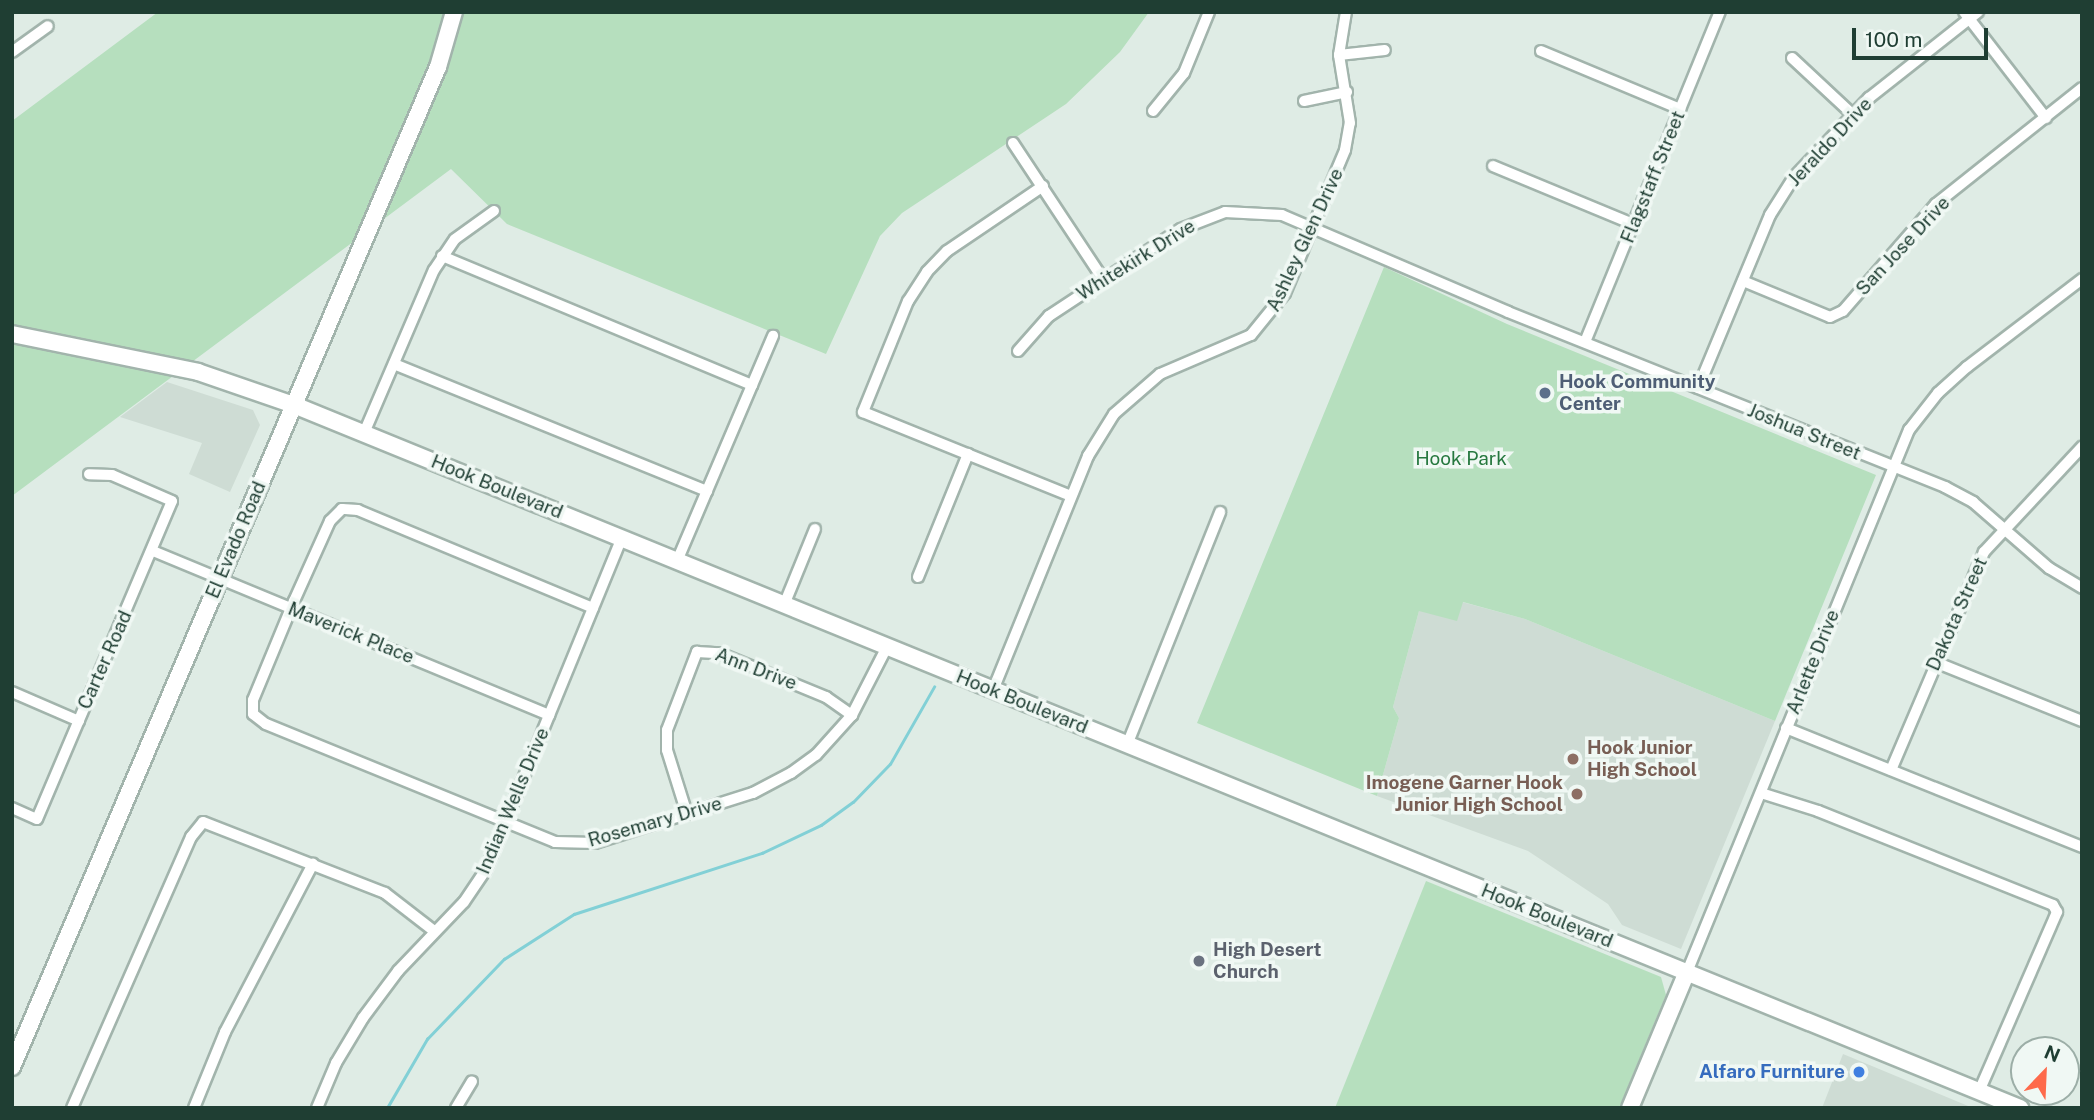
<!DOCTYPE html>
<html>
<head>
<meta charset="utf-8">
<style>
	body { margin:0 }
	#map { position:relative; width:2094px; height:1120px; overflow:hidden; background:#dfece5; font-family:"Public Sans",sans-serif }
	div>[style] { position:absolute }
	.built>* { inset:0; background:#cedcd4 }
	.green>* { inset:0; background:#b6dfbe }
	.stream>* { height:2.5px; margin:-1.25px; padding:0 1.25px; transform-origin:1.25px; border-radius:1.25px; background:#82d0d6 }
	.roads { filter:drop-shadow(2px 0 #a2b4ac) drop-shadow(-2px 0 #a2b4ac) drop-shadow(0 2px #a2b4ac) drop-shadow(0 -2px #a2b4ac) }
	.street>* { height:10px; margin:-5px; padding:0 5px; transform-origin:5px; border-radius:5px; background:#fff }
	.secondary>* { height:16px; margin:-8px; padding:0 8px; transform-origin:8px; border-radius:8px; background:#fff }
	.dots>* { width:19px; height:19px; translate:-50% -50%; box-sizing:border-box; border:4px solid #f0f8f4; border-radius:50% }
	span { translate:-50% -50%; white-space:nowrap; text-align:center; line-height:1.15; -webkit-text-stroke:7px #f0f8f4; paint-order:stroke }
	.street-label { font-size:19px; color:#1f3e33 }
	.service-label { font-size:19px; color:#4e5e75; font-weight:700 }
	.left { translate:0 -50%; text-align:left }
	.park-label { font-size:19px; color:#26783f }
	.education-label { font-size:19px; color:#785e54; font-weight:700 }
	.right { translate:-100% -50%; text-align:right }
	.worship-label { font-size:19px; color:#5b616d; font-weight:700 }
	.shop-label { font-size:19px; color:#366cbe; font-weight:700 }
	.frame { position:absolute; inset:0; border:14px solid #1f3e33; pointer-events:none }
	.north { position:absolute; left:2010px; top:1036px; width:70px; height:70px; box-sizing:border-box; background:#f0f8f4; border:2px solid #9caea7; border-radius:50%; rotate:23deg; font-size:19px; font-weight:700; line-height:28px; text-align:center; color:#1f3e33 }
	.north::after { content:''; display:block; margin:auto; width:24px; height:32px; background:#fe6a4b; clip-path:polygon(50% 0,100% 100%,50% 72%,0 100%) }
	.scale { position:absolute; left:1852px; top:28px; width:136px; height:32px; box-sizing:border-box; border:4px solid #1f3e33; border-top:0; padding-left:9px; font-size:21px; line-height:24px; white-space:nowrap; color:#1f3e33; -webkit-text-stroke:5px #f0f8f4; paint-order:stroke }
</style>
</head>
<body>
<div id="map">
	<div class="built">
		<div style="clip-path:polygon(167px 382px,253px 410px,260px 425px,230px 492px,189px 474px,202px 443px,120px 417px)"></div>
		<div style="clip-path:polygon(1462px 602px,1525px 619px,1775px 721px,1681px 949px,1622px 925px,1608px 904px,1528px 851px,1377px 796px,1399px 718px,1393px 707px,1419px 611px)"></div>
		<div style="clip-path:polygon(1843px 1054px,1973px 1108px,1822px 1108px)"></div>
	</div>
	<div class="green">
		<div style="clip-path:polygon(158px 12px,1149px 12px,1120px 52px,1066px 104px,902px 213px,880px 236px,826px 354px,507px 224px,451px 169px,12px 496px,12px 121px)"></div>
		<div style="clip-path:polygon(1384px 267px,1507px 324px,1876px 475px,1775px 721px,1525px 619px,1463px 602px,1457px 621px,1419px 611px,1393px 707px,1399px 718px,1377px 796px,1197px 723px)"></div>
		<div style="clip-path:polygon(1426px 881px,1661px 977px,1666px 995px,1619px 1108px,1335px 1108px)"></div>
	</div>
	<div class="stream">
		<div style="left:387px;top:1108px;width:80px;rotate:-59.9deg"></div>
		<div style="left:427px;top:1039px;width:111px;rotate:-46.1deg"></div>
		<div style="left:504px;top:959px;width:83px;rotate:-32.7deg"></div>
		<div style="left:574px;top:914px;width:198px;rotate:-18deg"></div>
		<div style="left:762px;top:853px;width:65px;rotate:-25.4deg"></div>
		<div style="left:821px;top:825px;width:39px;rotate:-36deg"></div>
		<div style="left:853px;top:802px;width:53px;rotate:-45.8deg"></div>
		<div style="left:890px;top:764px;width:89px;rotate:-60.3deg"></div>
	</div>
	<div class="roads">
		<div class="street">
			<div style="left:1964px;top:12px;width:134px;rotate:52.3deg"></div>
			<div style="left:1541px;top:51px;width:151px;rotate:22.6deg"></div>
			<div style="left:12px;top:52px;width:44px;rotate:-35.8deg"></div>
			<div style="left:1339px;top:55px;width:46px;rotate:-6.2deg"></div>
			<div style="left:1792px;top:58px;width:82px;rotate:43deg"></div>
			<div style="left:1304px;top:101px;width:44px;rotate:-11.8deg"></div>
			<div style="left:1153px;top:111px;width:49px;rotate:-50.8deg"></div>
			<div style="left:1184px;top:73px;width:66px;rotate:-67.7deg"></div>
			<div style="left:1013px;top:143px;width:163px;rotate:56.5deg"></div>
			<div style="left:1493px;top:166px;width:152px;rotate:22.5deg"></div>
			<div style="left:1043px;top:186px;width:116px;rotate:145.9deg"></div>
			<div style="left:947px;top:251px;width:29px;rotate:134deg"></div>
			<div style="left:927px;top:272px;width:35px;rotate:123deg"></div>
			<div style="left:908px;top:301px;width:120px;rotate:112.1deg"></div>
			<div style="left:863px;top:412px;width:224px;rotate:22deg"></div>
			<div style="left:442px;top:256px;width:336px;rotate:22.6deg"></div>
			<div style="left:1743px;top:281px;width:94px;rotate:22.5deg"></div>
			<div style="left:1830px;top:317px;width:14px;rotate:-25deg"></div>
			<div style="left:1843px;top:311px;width:142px;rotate:-49deg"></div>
			<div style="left:1936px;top:204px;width:186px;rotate:-38.5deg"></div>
			<div style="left:1585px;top:342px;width:357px;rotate:-67.8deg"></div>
			<div style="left:1018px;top:351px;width:47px;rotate:-48.5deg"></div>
			<div style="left:1049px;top:316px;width:158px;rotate:-33.4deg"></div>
			<div style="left:1181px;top:229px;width:47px;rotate:-21.1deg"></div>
			<div style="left:1225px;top:212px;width:57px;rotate:3deg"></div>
			<div style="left:1282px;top:215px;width:246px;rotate:23.2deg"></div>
			<div style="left:1508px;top:312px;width:471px;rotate:21.8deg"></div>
			<div style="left:1945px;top:487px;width:32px;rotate:28deg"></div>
			<div style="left:1973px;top:502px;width:101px;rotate:41deg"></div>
			<div style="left:2049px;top:568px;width:39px;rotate:31deg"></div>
			<div style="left:394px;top:364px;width:338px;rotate:22.1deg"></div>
			<div style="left:1698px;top:388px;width:187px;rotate:-67.4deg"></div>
			<div style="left:1770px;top:215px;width:45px;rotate:-57.7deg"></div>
			<div style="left:1794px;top:177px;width:109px;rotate:-46.5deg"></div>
			<div style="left:1869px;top:98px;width:139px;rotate:-38.3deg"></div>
			<div style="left:364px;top:433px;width:177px;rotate:-66.8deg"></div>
			<div style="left:434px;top:270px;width:37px;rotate:-56deg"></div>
			<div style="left:455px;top:239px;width:48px;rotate:-35.7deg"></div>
			<div style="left:153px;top:551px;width:429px;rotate:22.5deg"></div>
			<div style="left:677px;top:561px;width:245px;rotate:-66.9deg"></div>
			<div style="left:918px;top:577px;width:133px;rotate:-67.9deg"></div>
			<div style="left:784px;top:605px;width:82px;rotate:-67.8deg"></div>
			<div style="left:593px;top:608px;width:255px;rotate:-157.4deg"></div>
			<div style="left:358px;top:510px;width:16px;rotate:-176deg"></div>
			<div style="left:342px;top:509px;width:17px;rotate:135deg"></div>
			<div style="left:330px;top:521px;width:88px;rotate:114.2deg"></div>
			<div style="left:294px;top:601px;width:107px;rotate:112.5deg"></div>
			<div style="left:253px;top:700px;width:14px;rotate:90deg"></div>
			<div style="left:253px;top:714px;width:16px;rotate:38deg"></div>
			<div style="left:266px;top:724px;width:312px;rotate:22.2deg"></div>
			<div style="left:555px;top:842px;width:40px;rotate:1.4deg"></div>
			<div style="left:595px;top:843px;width:166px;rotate:-17.6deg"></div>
			<div style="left:753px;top:793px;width:43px;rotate:-27.8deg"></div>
			<div style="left:791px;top:773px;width:31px;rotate:-36deg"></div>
			<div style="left:816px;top:755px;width:54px;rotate:-48deg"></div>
			<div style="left:852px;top:715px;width:76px;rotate:-62.8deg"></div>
			<div style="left:1935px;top:662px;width:158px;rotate:21.9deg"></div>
			<div style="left:993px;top:690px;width:253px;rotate:-67.9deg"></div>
			<div style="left:1088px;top:456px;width:49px;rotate:-58.2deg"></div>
			<div style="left:1114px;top:414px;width:61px;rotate:-41deg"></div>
			<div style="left:1160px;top:374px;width:99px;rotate:-23.2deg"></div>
			<div style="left:1251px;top:335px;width:54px;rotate:-51deg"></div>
			<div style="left:1285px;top:293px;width:155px;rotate:-67.2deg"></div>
			<div style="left:1345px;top:150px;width:27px;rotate:-80deg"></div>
			<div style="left:1350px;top:123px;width:69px;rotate:-99.2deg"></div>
			<div style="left:1339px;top:55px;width:44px;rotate:-80.8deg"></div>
			<div style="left:12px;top:692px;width:73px;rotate:23.4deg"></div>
			<div style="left:1786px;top:728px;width:319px;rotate:21.9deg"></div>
			<div style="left:1127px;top:745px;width:251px;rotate:-68.2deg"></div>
			<div style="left:1891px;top:770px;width:237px;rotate:-66.9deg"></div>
			<div style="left:1984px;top:552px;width:144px;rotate:-47deg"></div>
			<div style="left:1761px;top:793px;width:60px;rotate:17.5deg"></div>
			<div style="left:1818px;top:811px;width:253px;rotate:21.8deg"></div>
			<div style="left:2053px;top:905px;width:8px;rotate:60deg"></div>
			<div style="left:2057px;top:912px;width:195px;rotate:113.5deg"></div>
			<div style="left:12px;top:808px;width:27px;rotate:24deg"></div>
			<div style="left:37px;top:819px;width:345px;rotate:-67deg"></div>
			<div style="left:172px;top:501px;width:65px;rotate:-156.6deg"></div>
			<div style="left:112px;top:475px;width:23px;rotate:-178deg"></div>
			<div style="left:687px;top:814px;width:67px;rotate:-107.4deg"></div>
			<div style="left:667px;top:750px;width:20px;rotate:-90deg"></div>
			<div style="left:667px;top:730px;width:84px;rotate:-69deg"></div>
			<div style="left:697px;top:652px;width:22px;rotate:3deg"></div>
			<div style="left:719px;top:653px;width:116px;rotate:22.4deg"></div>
			<div style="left:826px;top:697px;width:32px;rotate:35deg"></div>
			<div style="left:1687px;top:972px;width:586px;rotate:-67.73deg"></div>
			<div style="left:1909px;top:430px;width:47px;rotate:-51.9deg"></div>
			<div style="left:1938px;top:393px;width:39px;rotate:-42deg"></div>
			<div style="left:1967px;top:367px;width:145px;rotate:-37.4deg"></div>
			<div style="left:72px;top:1108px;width:296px;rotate:-66.3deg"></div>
			<div style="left:191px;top:837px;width:19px;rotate:-51deg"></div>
			<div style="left:203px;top:822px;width:195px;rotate:21.3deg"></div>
			<div style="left:385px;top:893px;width:62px;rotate:37.8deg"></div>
			<div style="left:194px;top:1108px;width:82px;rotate:-67.8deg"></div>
			<div style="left:225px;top:1032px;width:190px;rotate:-62.4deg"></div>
			<div style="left:317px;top:1108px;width:49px;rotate:-67.1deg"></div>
			<div style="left:336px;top:1063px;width:52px;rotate:-59deg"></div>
			<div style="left:363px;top:1018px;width:59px;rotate:-53.3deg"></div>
			<div style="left:398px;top:971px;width:95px;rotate:-46.3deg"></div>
			<div style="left:464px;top:902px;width:40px;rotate:-56deg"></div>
			<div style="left:486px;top:869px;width:358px;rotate:-67.7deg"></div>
			<div style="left:456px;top:1108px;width:31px;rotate:-59deg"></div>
		</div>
		<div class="secondary">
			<div style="left:12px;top:334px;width:190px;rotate:11.5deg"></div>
			<div style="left:198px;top:372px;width:102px;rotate:19deg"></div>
			<div style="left:294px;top:405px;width:1864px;rotate:22.16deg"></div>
			<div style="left:12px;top:1067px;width:1087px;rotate:-66.93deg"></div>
			<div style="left:438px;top:67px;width:57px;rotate:-73.8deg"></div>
			<div style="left:1630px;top:1108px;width:147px;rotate:-67.3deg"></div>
		</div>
	</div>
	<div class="dots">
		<div style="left:1545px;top:393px;background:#5c6f8a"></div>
		<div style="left:1573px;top:759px;background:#8d6e63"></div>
		<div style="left:1577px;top:794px;background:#8d6e63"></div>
		<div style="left:1199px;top:961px;background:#6b7280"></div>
		<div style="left:1859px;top:1072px;background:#3f7fe0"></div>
	</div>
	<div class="street-label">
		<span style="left:1830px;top:142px;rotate:-47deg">Jeraldo Drive</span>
		<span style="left:1653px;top:177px;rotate:-68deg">Flagstaff Street</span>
		<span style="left:1305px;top:240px;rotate:-65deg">Ashley Glen Drive</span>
		<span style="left:1903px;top:246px;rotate:-47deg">San Jose Drive</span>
		<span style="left:1136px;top:260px;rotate:-32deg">Whitekirk Drive</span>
		<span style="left:1804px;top:432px;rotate:22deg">Joshua Street</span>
		<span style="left:497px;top:487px;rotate:22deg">Hook Boulevard</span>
		<span style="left:236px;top:540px;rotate:-67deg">El Evado Road</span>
		<span style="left:1957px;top:614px;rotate:-66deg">Dakota Street</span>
		<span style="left:351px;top:633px;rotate:22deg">Maverick Place</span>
		<span style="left:105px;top:660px;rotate:-66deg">Carter Road</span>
		<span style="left:1813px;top:662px;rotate:-68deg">Arlette Drive</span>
		<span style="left:756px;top:669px;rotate:21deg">Ann Drive</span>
		<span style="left:1022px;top:702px;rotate:22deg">Hook Boulevard</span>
		<span style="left:513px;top:801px;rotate:-67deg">Indian Wells Drive</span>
		<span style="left:655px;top:822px;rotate:-16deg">Rosemary Drive</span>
		<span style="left:1547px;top:916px;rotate:22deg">Hook Boulevard</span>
	</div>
	<div class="service-label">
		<span class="left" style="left:1559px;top:393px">Hook Community<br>Center</span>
	</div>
	<div class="park-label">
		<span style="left:1461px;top:459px">Hook Park</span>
	</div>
	<div class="education-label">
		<span class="left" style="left:1587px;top:759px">Hook Junior<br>High School</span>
		<span class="right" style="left:1563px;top:794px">Imogene Garner Hook<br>Junior High School</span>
	</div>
	<div class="worship-label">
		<span class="left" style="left:1213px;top:961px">High Desert<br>Church</span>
	</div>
	<div class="shop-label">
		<span class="right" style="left:1845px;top:1072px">Alfaro Furniture</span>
	</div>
	<div class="frame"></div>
	<div class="north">N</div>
	<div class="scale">100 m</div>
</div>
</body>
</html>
